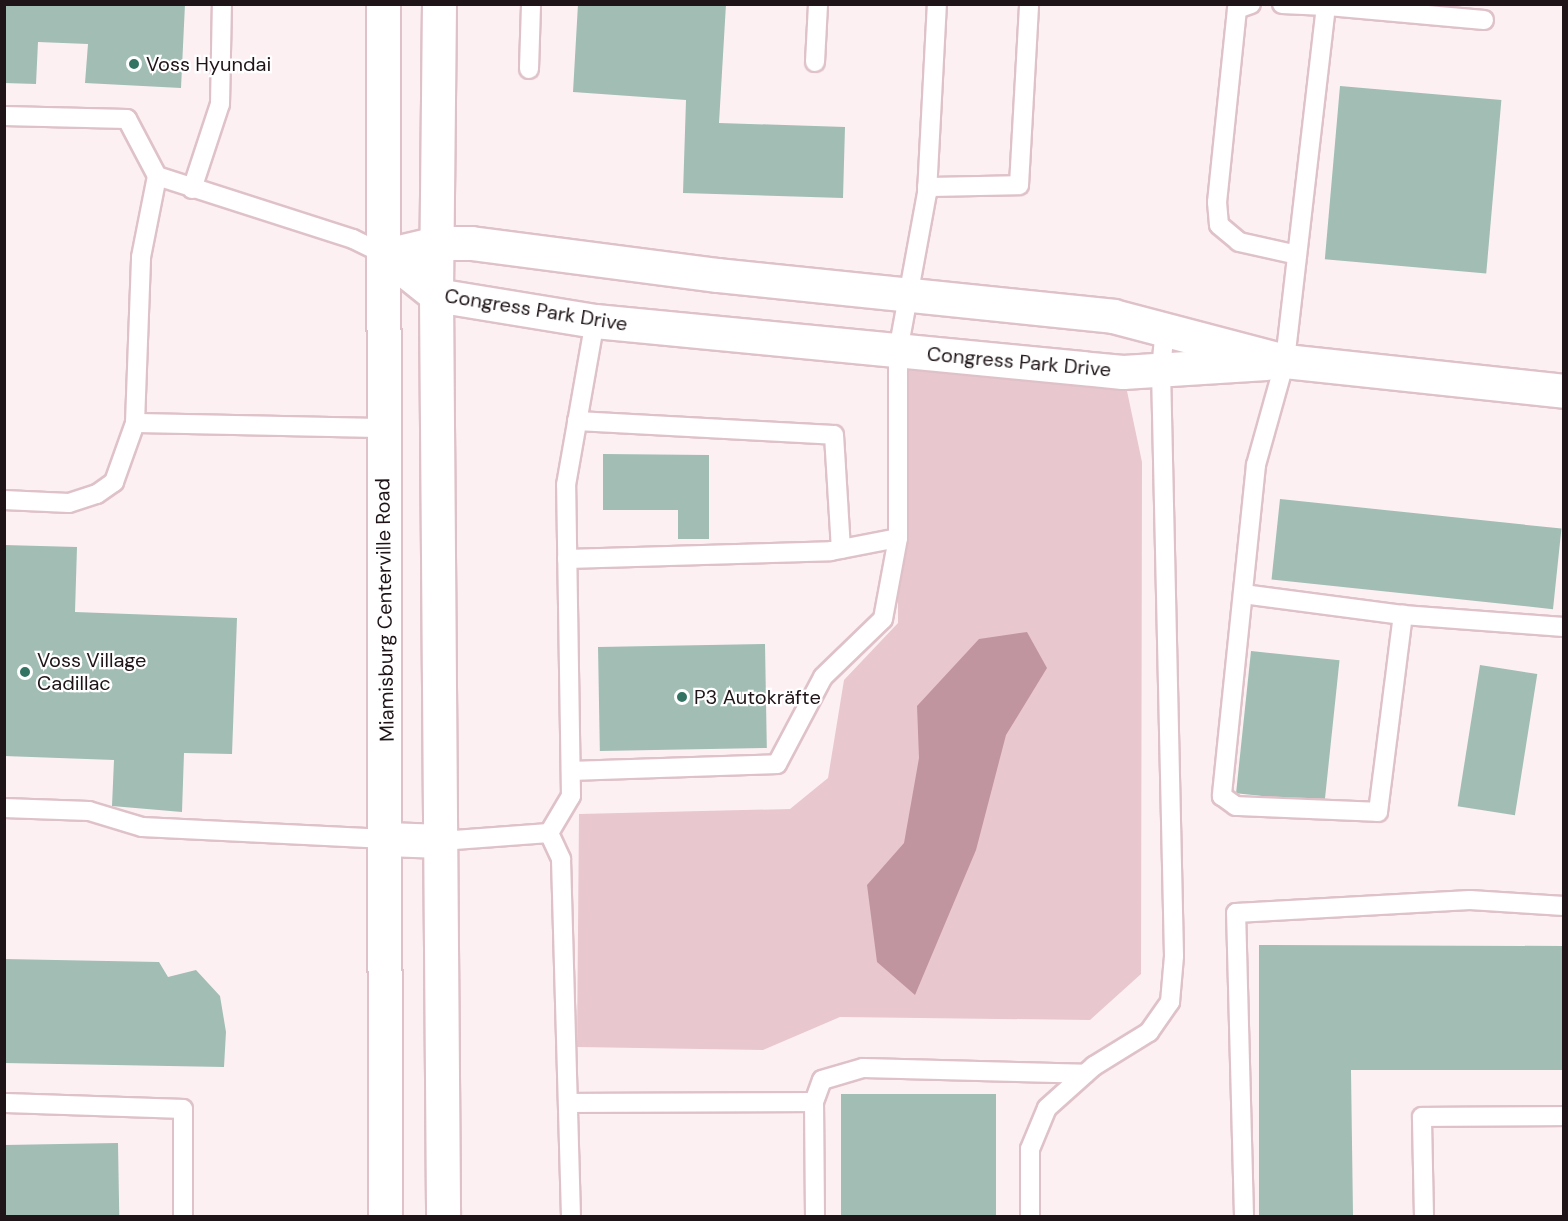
<!DOCTYPE html>
<html>
<head>
<meta charset="utf-8">
<style>
	body { margin:0 }
	#map { position:relative; width:1568px; height:1221px; overflow:hidden; background:#fcf0f3; font-family:"DM Sans",sans-serif }
	div>[style] { position:absolute }
	.green>* { inset:0; background:#e9c7cf }
	.water>* { inset:0; background:#c0959f }
	.building>* { inset:0; background:#a1bdb4; transform-origin:0 0 }
	.roads { filter:drop-shadow(2px 0 #dfc2c9) drop-shadow(-2px 0 #dfc2c9) drop-shadow(0 2px #dfc2c9) drop-shadow(0 -2px #dfc2c9) }
	.lane>* { height:18px; margin:-9px; padding:0 9px; transform-origin:9px; border-radius:9px; background:#fff }
	.street>* { height:33px; margin:-16.5px; padding:0 16.5px; transform-origin:16.5px; border-radius:16.5px; background:#fff }
	.secondary>* { height:33px; margin:-16.5px; padding:0 16.5px; transform-origin:16.5px; border-radius:16.5px; background:#fff }
	.dots>* { width:16px; height:16px; translate:-50% -50%; box-sizing:border-box; border:3px solid #fff; border-radius:50% }
	span { translate:-50% -50%; white-space:nowrap; text-align:center; line-height:1.15; -webkit-text-stroke:4.5px #fff; paint-order:stroke }
	.poi-label { font-size:20px; color:#1f1518 }
	.left { translate:0 -50%; text-align:left }
	.street-label { font-size:20px; color:#1f1518 }
	.frame { position:absolute; inset:0; border:6px solid #1f1518; pointer-events:none }
</style>
</head>
<body>
<div id="map">
	<div class="green">
		<div style="clip-path:polygon(898px 351px,1123px 372px,1142px 462px,1141px 974px,1090px 1020px,840px 1017px,763px 1050px,577px 1047px,579px 814px,790px 809px,828px 778px,844px 680px,898px 623px)"></div>
	</div>
	<div class="water">
		<div style="clip-path:polygon(1027px 632px,1047px 668px,1006px 735px,976px 850px,915px 995px,877px 962px,867px 885px,904px 843px,919px 758px,917px 706px,979px 639px)"></div>
	</div>
	<div class="building">
		<div style="clip-path:polygon(4px 4px,185px 4px,181px 88px,85px 83px,88px 44px,38px 42px,36px 84px,4px 83px)"></div>
		<div style="clip-path:polygon(578px 4px,726px 4px,719px 123px,845px 127px,843px 198px,683px 193px,686px 100px,573px 92px)"></div>
		<div style="left:1340px;top:86px;width:162px;height:174px;rotate:5deg"></div>
		<div style="clip-path:polygon(603px 454px,709px 455px,709px 539px,678px 539px,678px 510px,603px 510px)"></div>
		<div style="left:1280px;top:499px;width:283px;height:81px;rotate:6deg"></div>
		<div style="clip-path:polygon(4px 545px,77px 547px,75px 612px,237px 618px,232px 754px,184px 753px,182px 812px,112px 806px,114px 760px,4px 756px)"></div>
		<div style="left:765px;top:644px;width:104px;height:167px;rotate:89deg"></div>
		<div style="left:1251px;top:651px;width:89px;height:143px;rotate:6deg"></div>
		<div style="left:1480px;top:665px;width:58px;height:143px;rotate:9deg"></div>
		<div style="clip-path:polygon(1259px 945px,1563px 946px,1563px 1070px,1351px 1070px,1353px 1216px,1259px 1216px)"></div>
		<div style="clip-path:polygon(4px 959px,159px 962px,168px 977px,196px 970px,220px 996px,226px 1032px,224px 1067px,4px 1063px)"></div>
		<div style="left:996px;top:1094px;width:122px;height:155px;rotate:90deg"></div>
		<div style="left:118px;top:1143px;width:73px;height:114px;rotate:89deg"></div>
	</div>
	<div class="roads">
		<div class="lane">
			<div style="left:1251px;top:4px;width:15px;rotate:160deg"></div>
			<div style="left:1237px;top:9px;width:194px;rotate:95.9deg"></div>
			<div style="left:1217px;top:202px;width:23px;rotate:85deg"></div>
			<div style="left:1219px;top:225px;width:26px;rotate:40deg"></div>
			<div style="left:1239px;top:242px;width:59px;rotate:12.6deg"></div>
			<div style="left:1282px;top:4px;width:44px;rotate:2.6deg"></div>
			<div style="left:1484px;top:20px;width:159px;rotate:-174.9deg"></div>
			<div style="left:1326px;top:6px;width:357px;rotate:96.6deg"></div>
			<div style="left:1285px;top:361px;width:108px;rotate:105.6deg"></div>
			<div style="left:1256px;top:465px;width:333px;rotate:95.9deg"></div>
			<div style="left:1222px;top:796px;width:17px;rotate:36deg"></div>
			<div style="left:1236px;top:806px;width:142px;rotate:2.4deg"></div>
			<div style="left:1378px;top:812px;width:199px;rotate:-82.8deg"></div>
			<div style="left:1403px;top:615px;width:161px;rotate:4.3deg"></div>
			<div style="left:815px;top:62px;width:58px;rotate:-87deg"></div>
			<div style="left:529px;top:69px;width:65px;rotate:-88.2deg"></div>
			<div style="left:4px;top:116px;width:123px;rotate:1.4deg"></div>
			<div style="left:127px;top:119px;width:64px;rotate:62.2deg"></div>
			<div style="left:157px;top:176px;width:206px;rotate:17.8deg"></div>
			<div style="left:353px;top:239px;width:37px;rotate:26deg"></div>
			<div style="left:927px;top:187px;width:92px;rotate:-1.2deg"></div>
			<div style="left:1019px;top:185px;width:181px;rotate:-86.8deg"></div>
			<div style="left:192px;top:189px;width:89px;rotate:-71.8deg"></div>
			<div style="left:220px;top:104px;width:100px;rotate:-88.9deg"></div>
			<div style="left:577px;top:421px;width:257px;rotate:3.1deg"></div>
			<div style="left:834px;top:435px;width:114px;rotate:86.5deg"></div>
			<div style="left:135px;top:423px;width:166px;rotate:-87.9deg"></div>
			<div style="left:141px;top:257px;width:83px;rotate:-78.8deg"></div>
			<div style="left:4px;top:500px;width:65px;rotate:2.6deg"></div>
			<div style="left:69px;top:503px;width:29px;rotate:-18deg"></div>
			<div style="left:97px;top:494px;width:21px;rotate:-35deg"></div>
			<div style="left:114px;top:482px;width:63px;rotate:-70.4deg"></div>
			<div style="left:135px;top:423px;width:247px;rotate:1.2deg"></div>
			<div style="left:567px;top:559px;width:264px;rotate:-1.7deg"></div>
			<div style="left:831px;top:551px;width:68px;rotate:-11deg"></div>
			<div style="left:1243px;top:594px;width:161px;rotate:7.5deg"></div>
			<div style="left:571px;top:771px;width:206px;rotate:-1.9deg"></div>
			<div style="left:777px;top:764px;width:98px;rotate:-62.1deg"></div>
			<div style="left:823px;top:677px;width:83px;rotate:-44deg"></div>
			<div style="left:883px;top:619px;width:82px;rotate:-79.5deg"></div>
			<div style="left:898px;top:538px;width:187px;rotate:-90deg"></div>
			<div style="left:898px;top:351px;width:161px;rotate:-79.6deg"></div>
			<div style="left:927px;top:193px;width:189px;rotate:-87deg"></div>
			<div style="left:4px;top:808px;width:85px;rotate:2deg"></div>
			<div style="left:89px;top:811px;width:55px;rotate:16.8deg"></div>
			<div style="left:142px;top:827px;width:245px;rotate:2.8deg"></div>
			<div style="left:549px;top:833px;width:29px;rotate:65deg"></div>
			<div style="left:561px;top:859px;width:357px;rotate:88.4deg"></div>
			<div style="left:441px;top:841px;width:108px;rotate:-4.2deg"></div>
			<div style="left:549px;top:833px;width:43px;rotate:-59.3deg"></div>
			<div style="left:571px;top:796px;width:311px;rotate:-90.9deg"></div>
			<div style="left:566px;top:485px;width:167px;rotate:-80deg"></div>
			<div style="left:4px;top:1103px;width:179px;rotate:1.9deg"></div>
			<div style="left:183px;top:1109px;width:107px;rotate:90deg"></div>
			<div style="left:568px;top:1103px;width:246px;rotate:-0.2deg"></div>
			<div style="left:815px;top:1216px;width:114px;rotate:-90.5deg"></div>
			<div style="left:814px;top:1102px;width:23px;rotate:-70deg"></div>
			<div style="left:822px;top:1080px;width:43px;rotate:-16.3deg"></div>
			<div style="left:863px;top:1068px;width:222px;rotate:1.5deg"></div>
			<div style="left:1030px;top:1216px;width:67px;rotate:-90deg"></div>
			<div style="left:1030px;top:1149px;width:44px;rotate:-67.5deg"></div>
			<div style="left:1047px;top:1108px;width:63px;rotate:-41.8deg"></div>
			<div style="left:1094px;top:1066px;width:65px;rotate:-31.7deg"></div>
			<div style="left:1149px;top:1032px;width:37px;rotate:-55deg"></div>
			<div style="left:1170px;top:1002px;width:46px;rotate:-85deg"></div>
			<div style="left:1174px;top:956px;width:586px;rotate:-91.27deg"></div>
			<div style="left:1161px;top:370px;width:42px;rotate:-84.6deg"></div>
			<div style="left:1244px;top:1216px;width:303px;rotate:-91.5deg"></div>
			<div style="left:1236px;top:913px;width:234px;rotate:-3.2deg"></div>
			<div style="left:1470px;top:900px;width:94px;rotate:3.7deg"></div>
			<div style="left:1424px;top:1216px;width:99px;rotate:-91.2deg"></div>
			<div style="left:1422px;top:1117px;width:142px;rotate:-0.4deg"></div>
		</div>
		<div class="street">
			<div style="left:386px;top:255px;width:52px;rotate:-13.2deg"></div>
			<div style="left:437px;top:243px;width:34px"></div>
			<div style="left:471px;top:243px;width:249px;rotate:7.4deg"></div>
			<div style="left:718px;top:275px;width:397px;rotate:5.9deg"></div>
			<div style="left:1113px;top:316px;width:178px;rotate:14.7deg"></div>
			<div style="left:1285px;top:361px;width:281px;rotate:6.1deg"></div>
			<div style="left:386px;top:255px;width:64px;rotate:38.7deg"></div>
			<div style="left:436px;top:295px;width:161px;rotate:9.3deg"></div>
			<div style="left:595px;top:321px;width:530px;rotate:5.52deg"></div>
			<div style="left:1123px;top:372px;width:143px;rotate:-3.6deg"></div>
		</div>
		<div class="secondary">
			<div style="left:383px;top:4px;width:1212px;rotate:89.91deg"></div>
			<div style="left:439px;top:4px;width:291px;rotate:90.6deg"></div>
			<div style="left:436px;top:295px;width:921px;rotate:89.56deg"></div>
			<div style="left:387px;top:839px;width:54px;rotate:2.1deg"></div>
		</div>
	</div>
	<div class="dots">
		<div style="left:134px;top:64px;background:#327363"></div>
		<div style="left:25px;top:672px;background:#327363"></div>
		<div style="left:682px;top:697px;background:#327363"></div>
	</div>
	<div class="poi-label">
		<span class="left" style="left:146px;top:64px">Voss Hyundai</span>
		<span class="left" style="left:37px;top:672px">Voss Village<br>Cadillac</span>
		<span class="left" style="left:694px;top:697px">P3 Autokräfte</span>
	</div>
	<div class="street-label">
		<span style="left:536px;top:310px;rotate:9deg">Congress Park Drive</span>
		<span style="left:1019px;top:362px;rotate:5deg">Congress Park Drive</span>
		<span style="left:385px;top:610px;rotate:-91deg">Miamisburg Centerville Road</span>
	</div>
	<div class="frame"></div>
</div>
</body>
</html>
